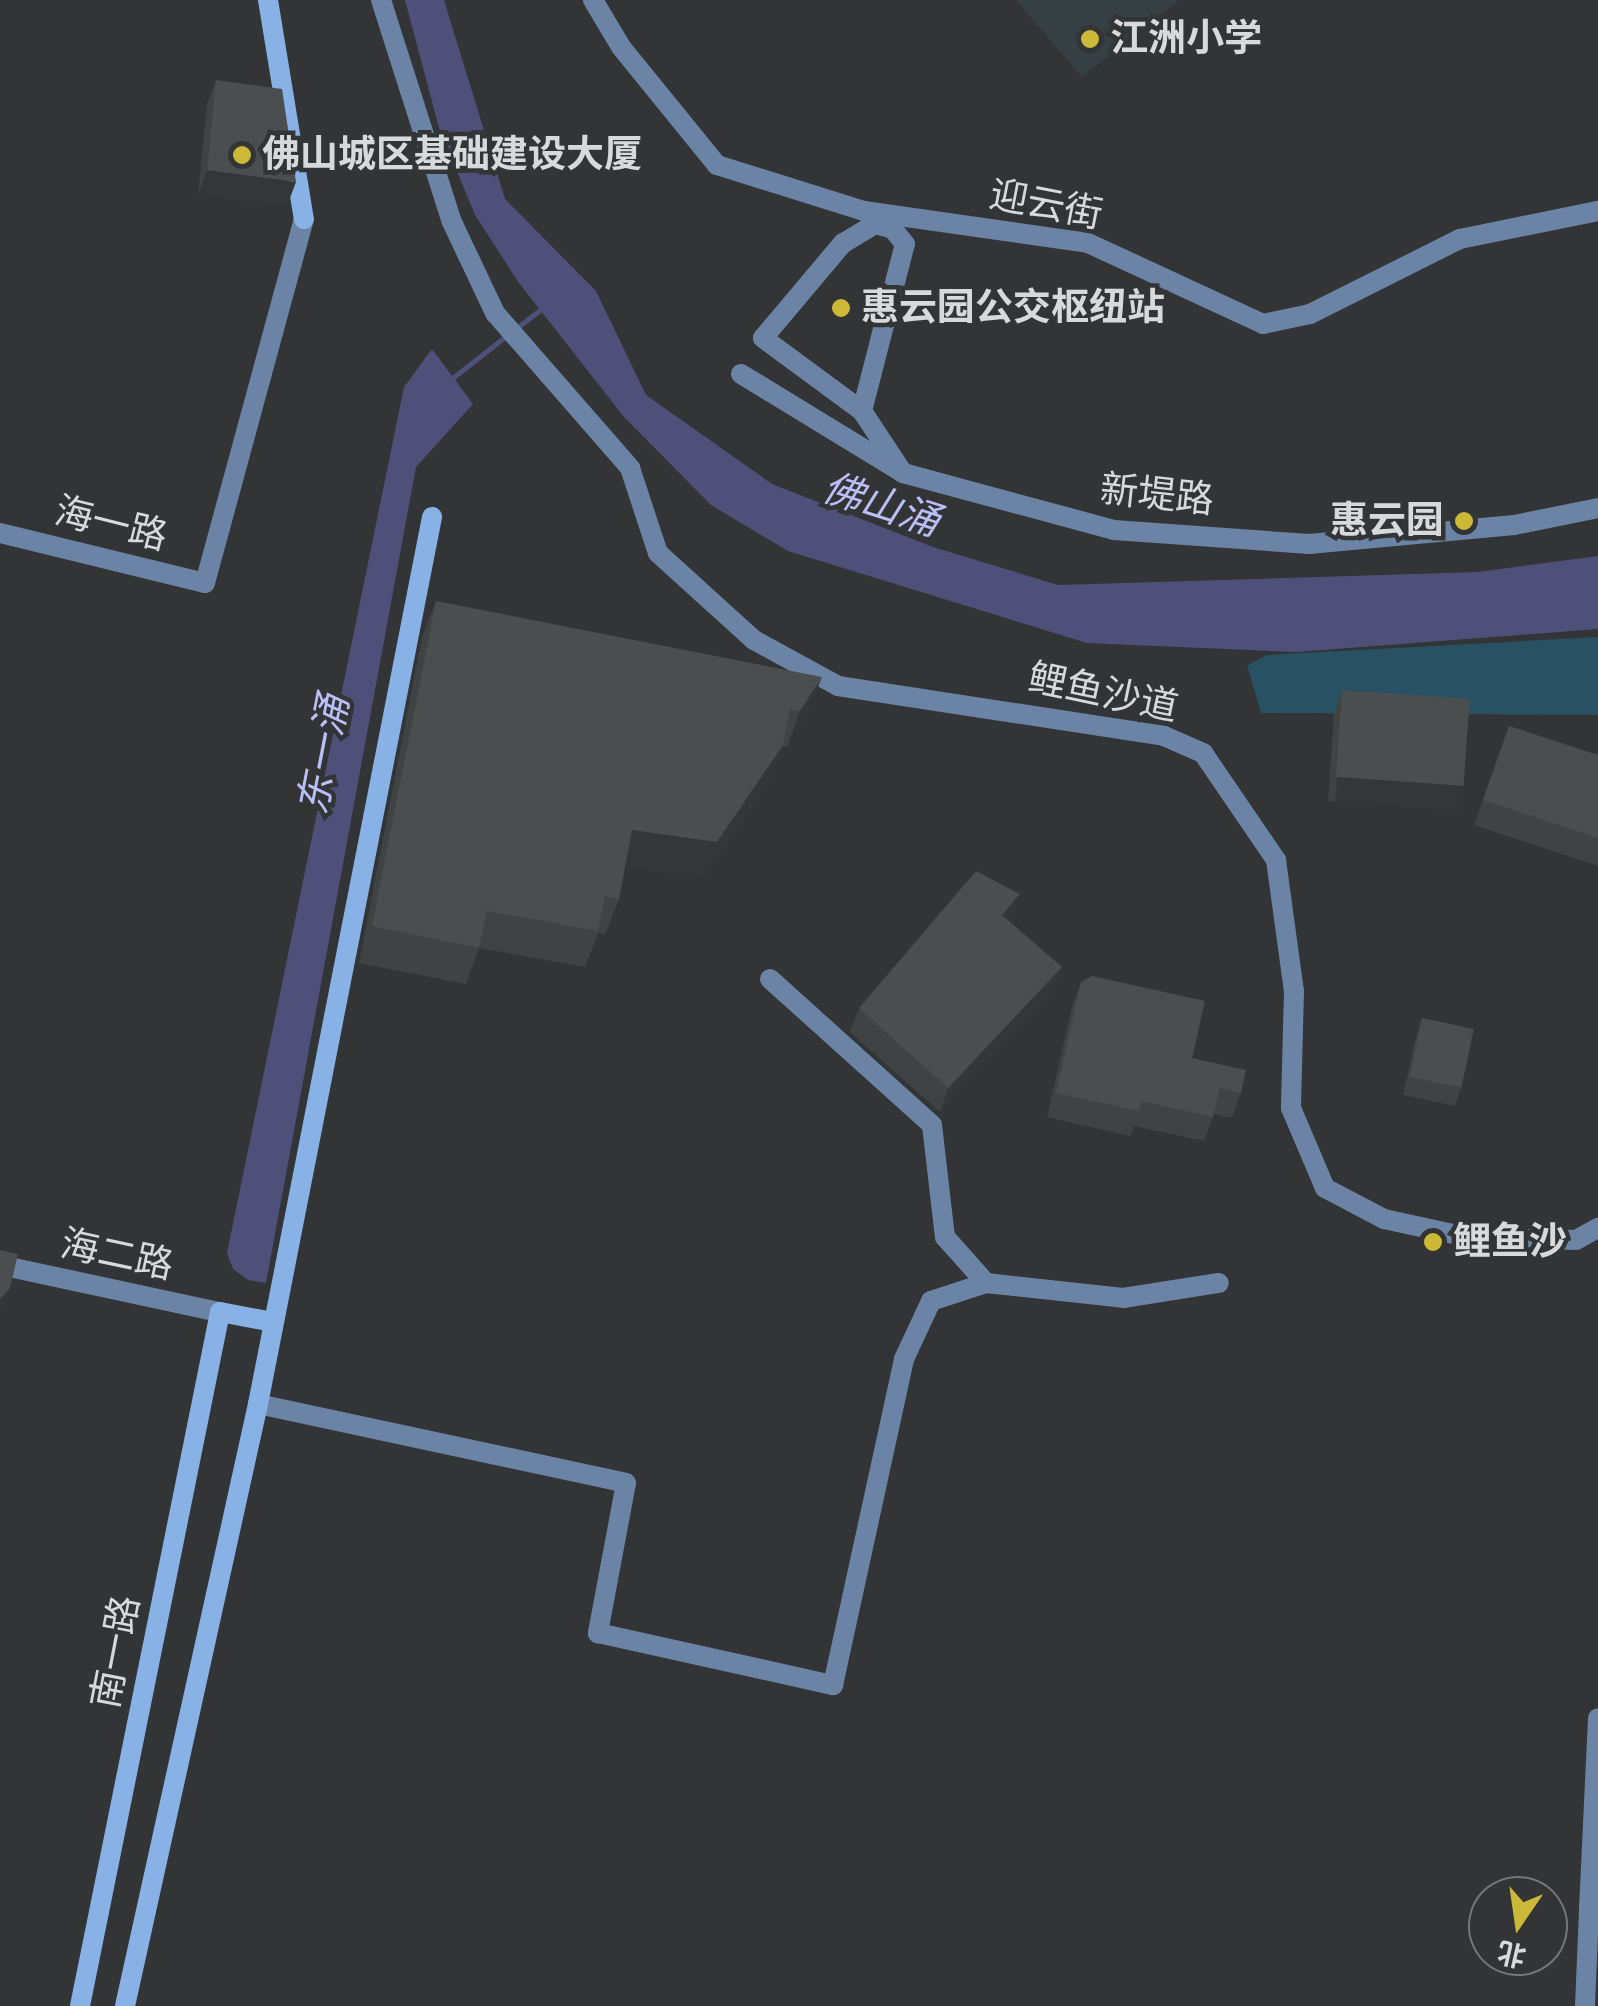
<!DOCTYPE html>
<html>
<head>
<meta charset="utf-8">
<style>
	body { margin:0 }
	#map { position:relative; width:1598px; height:2006px; overflow:hidden; background:#323435; font-family:Signika,"Noto Sans SC",sans-serif }
	div>[style] { position:absolute }
	.built>* { inset:0; background:#363f44 }
	.green>* { inset:0; background:#285264 }
	.water>* { inset:0; background:#4e507a }
	.stream>* { height:5px; margin:-2.5px; padding:0 2.5px; transform-origin:2.5px; border-radius:2.5px; background:#4e507a }
	.minor>* { height:20px; margin:-10px; padding:0 10px; transform-origin:10px; border-radius:10px; background:#6b84a5 }
	.tertiary>* { height:20px; margin:-10px; padding:0 10px; transform-origin:10px; border-radius:10px; background:#6b84a5 }
	.secondary>* { height:20px; margin:-10px; padding:0 10px; transform-origin:10px; border-radius:10px; background:#88b1e6 }
	.wall>* { inset:0; background:#404343 }
	.shaded-wall>* { inset:0; background:#343737; transform-origin:0 0 }
	.building>* { inset:0; background:#4b4e4e; transform-origin:0 0 }
	.dots>* { width:28px; height:28px; translate:-50% -50%; box-sizing:border-box; border:5px solid #323435; border-radius:50% }
	span { translate:-50% -50%; white-space:nowrap; text-align:center; line-height:1.15; -webkit-text-stroke:9px #323435; paint-order:stroke }
	.poi-label { font-size:38px; color:#d8d9da; font-weight:700 }
	.left { translate:0 -50%; text-align:left }
	.right { translate:-100% -50%; text-align:right }
	.street-label { font-size:38px; color:#d8d9da }
	.water-label { font-size:40px; color:#bbbff8; font-style:italic }
	.north { position:absolute; left:1468px; top:1876px; width:100px; height:100px; box-sizing:border-box; background:#323435; border:2px solid #747677; border-radius:50%; rotate:193deg; font-size:28px; font-weight:700; line-height:40px; text-align:center; color:#d8d9da }
	.north::after { content:''; display:block; margin:auto; width:35px; height:45px; background:#cdb938; clip-path:polygon(50% 0,100% 100%,50% 72%,0 100%) }
</style>
</head>
<body>
<div id="map">
	<div class="built">
		<div style="clip-path:polygon(1016px 0,1179px 0,1082px 77px)"></div>
	</div>
	<div class="green">
		<div style="clip-path:polygon(1598px 637px,1598px 715px,1261px 713px,1247px 665px,1267px 655px)"></div>
	</div>
	<div class="water">
		<div style="clip-path:polygon(405px 0,444px 0,505px 199px,596px 291px,646px 395px,772px 484px,933px 547px,1058px 585px,1478px 572px,1598px 556px,1598px 629px,1296px 652px,1087px 643px,788px 551px,711px 505px,624px 417px,519px 283px,475px 215px,439px 128px)"></div>
		<div style="clip-path:polygon(432px 349px,473px 404px,416px 467px,266px 1283px,248px 1280px,233px 1269px,227px 1253px,404px 387px)"></div>
	</div>
	<div class="stream">
		<div style="left:514px;top:330px;width:39px;rotate:-38deg"></div>
		<div style="left:451px;top:379px;width:70px;rotate:-38deg"></div>
	</div>
	<div class="minor">
		<div style="left:381px;top:0;width:233px;rotate:72.3deg"></div>
		<div style="left:452px;top:222px;width:101px;rotate:64.7deg"></div>
		<div style="left:495px;top:313px;width:206px;rotate:48.9deg"></div>
		<div style="left:630px;top:468px;width:89px;rotate:71.8deg"></div>
		<div style="left:658px;top:553px;width:130px;rotate:42.2deg"></div>
		<div style="left:754px;top:640px;width:96px;rotate:28.7deg"></div>
		<div style="left:838px;top:686px;width:330px;rotate:8.7deg"></div>
		<div style="left:1164px;top:736px;width:43px;rotate:23.6deg"></div>
		<div style="left:1203px;top:753px;width:130px;rotate:55.7deg"></div>
		<div style="left:1276px;top:860px;width:132px;rotate:82.2deg"></div>
		<div style="left:1294px;top:991px;width:117px;rotate:91.5deg"></div>
		<div style="left:1291px;top:1108px;width:87px;rotate:67deg"></div>
		<div style="left:593px;top:0;width:55px;rotate:59.2deg"></div>
		<div style="left:621px;top:47px;width:152px;rotate:50.9deg"></div>
		<div style="left:717px;top:165px;width:154px;rotate:17.4deg"></div>
		<div style="left:864px;top:211px;width:226px;rotate:8.1deg"></div>
		<div style="left:1088px;top:243px;width:193px;rotate:24.8deg"></div>
		<div style="left:1263px;top:324px;width:48px;rotate:-12deg"></div>
		<div style="left:1310px;top:314px;width:168px;rotate:-26.6deg"></div>
		<div style="left:1460px;top:239px;width:141px;rotate:-11.5deg"></div>
		<div style="left:862px;top:411px;width:172px;rotate:-75.6deg"></div>
		<div style="left:905px;top:244px;width:19px;rotate:-129deg"></div>
		<div style="left:893px;top:229px;width:19px;rotate:-164deg"></div>
		<div style="left:875px;top:224px;width:37px;rotate:149deg"></div>
		<div style="left:843px;top:243px;width:124px;rotate:130.1deg"></div>
		<div style="left:763px;top:338px;width:123px;rotate:36.4deg"></div>
		<div style="left:862px;top:411px;width:74px;rotate:56.5deg"></div>
		<div style="left:205px;top:583px;width:377px;rotate:-74.8deg"></div>
		<div style="left:770px;top:979px;width:218px;rotate:42deg"></div>
		<div style="left:932px;top:1125px;width:113px;rotate:83.4deg"></div>
		<div style="left:945px;top:1237px;width:62px;rotate:48.3deg"></div>
		<div style="left:258px;top:1404px;width:376px;rotate:12.1deg"></div>
		<div style="left:626px;top:1483px;width:153px;rotate:100.6deg"></div>
		<div style="left:598px;top:1633px;width:241px;rotate:12.5deg"></div>
		<div style="left:833px;top:1685px;width:334px;rotate:-77.7deg"></div>
		<div style="left:904px;top:1359px;width:64px;rotate:-65deg"></div>
		<div style="left:931px;top:1301px;width:58px;rotate:-18.1deg"></div>
		<div style="left:986px;top:1283px;width:138px;rotate:6.2deg"></div>
		<div style="left:1123px;top:1298px;width:97px;rotate:-8.9deg"></div>
		<div style="left:1585px;top:2006px;width:97px;rotate:-87.6deg"></div>
	</div>
	<div class="tertiary">
		<div style="left:741px;top:374px;width:190px;rotate:31.4deg"></div>
		<div style="left:903px;top:473px;width:219px;rotate:15.1deg"></div>
		<div style="left:1114px;top:530px;width:196px;rotate:4.1deg"></div>
		<div style="left:1309px;top:544px;width:206px;rotate:-5.3deg"></div>
		<div style="left:1514px;top:525px;width:86px;rotate:-11.4deg"></div>
		<div style="left:0;top:533px;width:211px;rotate:13.7deg"></div>
		<div style="left:1325px;top:1188px;width:67px;rotate:27.7deg"></div>
		<div style="left:1384px;top:1219px;width:80px;rotate:12.3deg"></div>
		<div style="left:1462px;top:1236px;width:114px;rotate:2deg"></div>
		<div style="left:1576px;top:1240px;width:25px;rotate:-29deg"></div>
		<div style="left:0;top:1265px;width:225px;rotate:12.1deg"></div>
		<div style="left:1589px;top:1909px;width:191px;rotate:-87.3deg"></div>
	</div>
	<div class="secondary">
		<div style="left:268px;top:0;width:222px;rotate:80.7deg"></div>
		<div style="left:80px;top:2006px;width:708px;rotate:-78.59deg"></div>
		<div style="left:220px;top:1312px;width:54px;rotate:10.7deg"></div>
		<div style="left:125px;top:2006px;width:617px;rotate:-77.54deg"></div>
		<div style="left:258px;top:1404px;width:904px;rotate:-78.9deg"></div>
	</div>
	<div class="wall">
		<div style="clip-path:polygon(216px 80px,287px 206px,198px 195px,207px 104px)"></div>
		<div style="clip-path:polygon(436px 601px,808px 713px,787px 747px,783px 746px,770px 781px,704px 878px,625px 867px,619px 899px,605px 935px,598px 933px,585px 967px,479px 948px,466px 984px,359px 963px,422px 637px)"></div>
		<div style="clip-path:polygon(1342px 690px,1464px 785px,1455px 809px,1328px 801px,1334px 715px)"></div>
		<div style="clip-path:polygon(1509px 726px,1598px 755px,1598px 866px,1474px 825px)"></div>
		<div style="clip-path:polygon(1011px 919px,1009px 921px,1062px 967px,1053px 992px,940px 1112px,850px 1032px,859px 1008px)"></div>
		<div style="clip-path:polygon(1081px 982px,1241px 1093px,1232px 1118px,1214px 1114px,1204px 1141px,1134px 1126px,1130px 1136px,1047px 1117px,1072px 1007px)"></div>
		<div style="clip-path:polygon(1422px 1018px,1461px 1088px,1455px 1106px,1403px 1095px,1416px 1037px)"></div>
	</div>
	<div class="shaded-wall">
		<div style="clip-path:polygon(207px 170px,296px 182px,287px 206px,198px 195px)"></div>
		<div style="clip-path:polygon(822px 677px,808px 713px,787px 747px,800px 711px)"></div>
		<div style="clip-path:polygon(783px 745px,770px 781px,704px 878px,619px 866px,632px 830px)"></div>
		<div style="left:1337px;top:777px;width:127px;height:26px;rotate:4deg"></div>
		<div style="clip-path:polygon(1020px 894px,1011px 919px,993px 940px,1002px 915px)"></div>
		<div style="clip-path:polygon(1062px 967px,1053px 992px,940px 1112px,948px 1088px)"></div>
		<div style="clip-path:polygon(10px 1288px,0 1314px,0 1299px)"></div>
	</div>
	<div class="building">
		<div style="clip-path:polygon(216px 80px,282px 89px,296px 182px,207px 170px)"></div>
		<div style="clip-path:polygon(436px 601px,822px 677px,800px 711px,790px 709px,783px 745px,717px 842px,632px 830px,619px 899px,605px 896px,598px 931px,487px 911px,479px 948px,372px 926px)"></div>
		<div style="left:1342px;top:690px;width:128px;height:87px;rotate:4deg"></div>
		<div style="clip-path:polygon(1509px 726px,1598px 755px,1598px 838px,1483px 800px)"></div>
		<div style="clip-path:polygon(976px 871px,1020px 894px,1002px 915px,1062px 967px,948px 1088px,859px 1008px)"></div>
		<div style="clip-path:polygon(1092px 976px,1205px 1001px,1192px 1058px,1246px 1070px,1241px 1093px,1220px 1088px,1213px 1117px,1141px 1101px,1139px 1111px,1056px 1093px,1081px 982px)"></div>
		<div style="left:1422px;top:1018px;width:53px;height:60px;rotate:12deg"></div>
		<div style="clip-path:polygon(0 1250px,18px 1254px,10px 1288px,0 1299px)"></div>
	</div>
	<div class="dots">
		<div style="left:1090px;top:39px;background:#cdb938"></div>
		<div style="left:242px;top:155px;background:#cdb938"></div>
		<div style="left:841px;top:308px;background:#cdb938"></div>
		<div style="left:1464px;top:521px;background:#cdb938"></div>
		<div style="left:1433px;top:1242px;background:#cdb938"></div>
	</div>
	<div class="poi-label">
		<span class="left" style="left:1110px;top:39px">江洲小学</span>
		<span class="left" style="left:262px;top:155px">佛山城区基础建设大厦</span>
		<span class="left" style="left:861px;top:308px">惠云园公交枢纽站</span>
		<span class="right" style="left:1444px;top:521px">惠云园</span>
		<span class="left" style="left:1453px;top:1242px">鲤鱼沙</span>
	</div>
	<div class="street-label">
		<span style="left:1046px;top:205px;rotate:11deg">迎云街</span>
		<span style="left:1157px;top:495px;rotate:6deg">新堤路</span>
		<span style="left:111px;top:524px;rotate:14deg">海一路</span>
		<span style="left:1103px;top:693px;rotate:12deg">鲤鱼沙道</span>
		<span style="left:117px;top:1255px;rotate:12deg">海二路</span>
		<span style="left:116px;top:1652px;rotate:-79deg">南一路</span>
	</div>
	<div class="water-label">
		<span style="left:881px;top:505px;rotate:18deg">佛山涌</span>
		<span style="left:324px;top:755px;rotate:-79deg">东一涌</span>
	</div>
	<div class="north">北</div>
</div>
</body>
</html>
